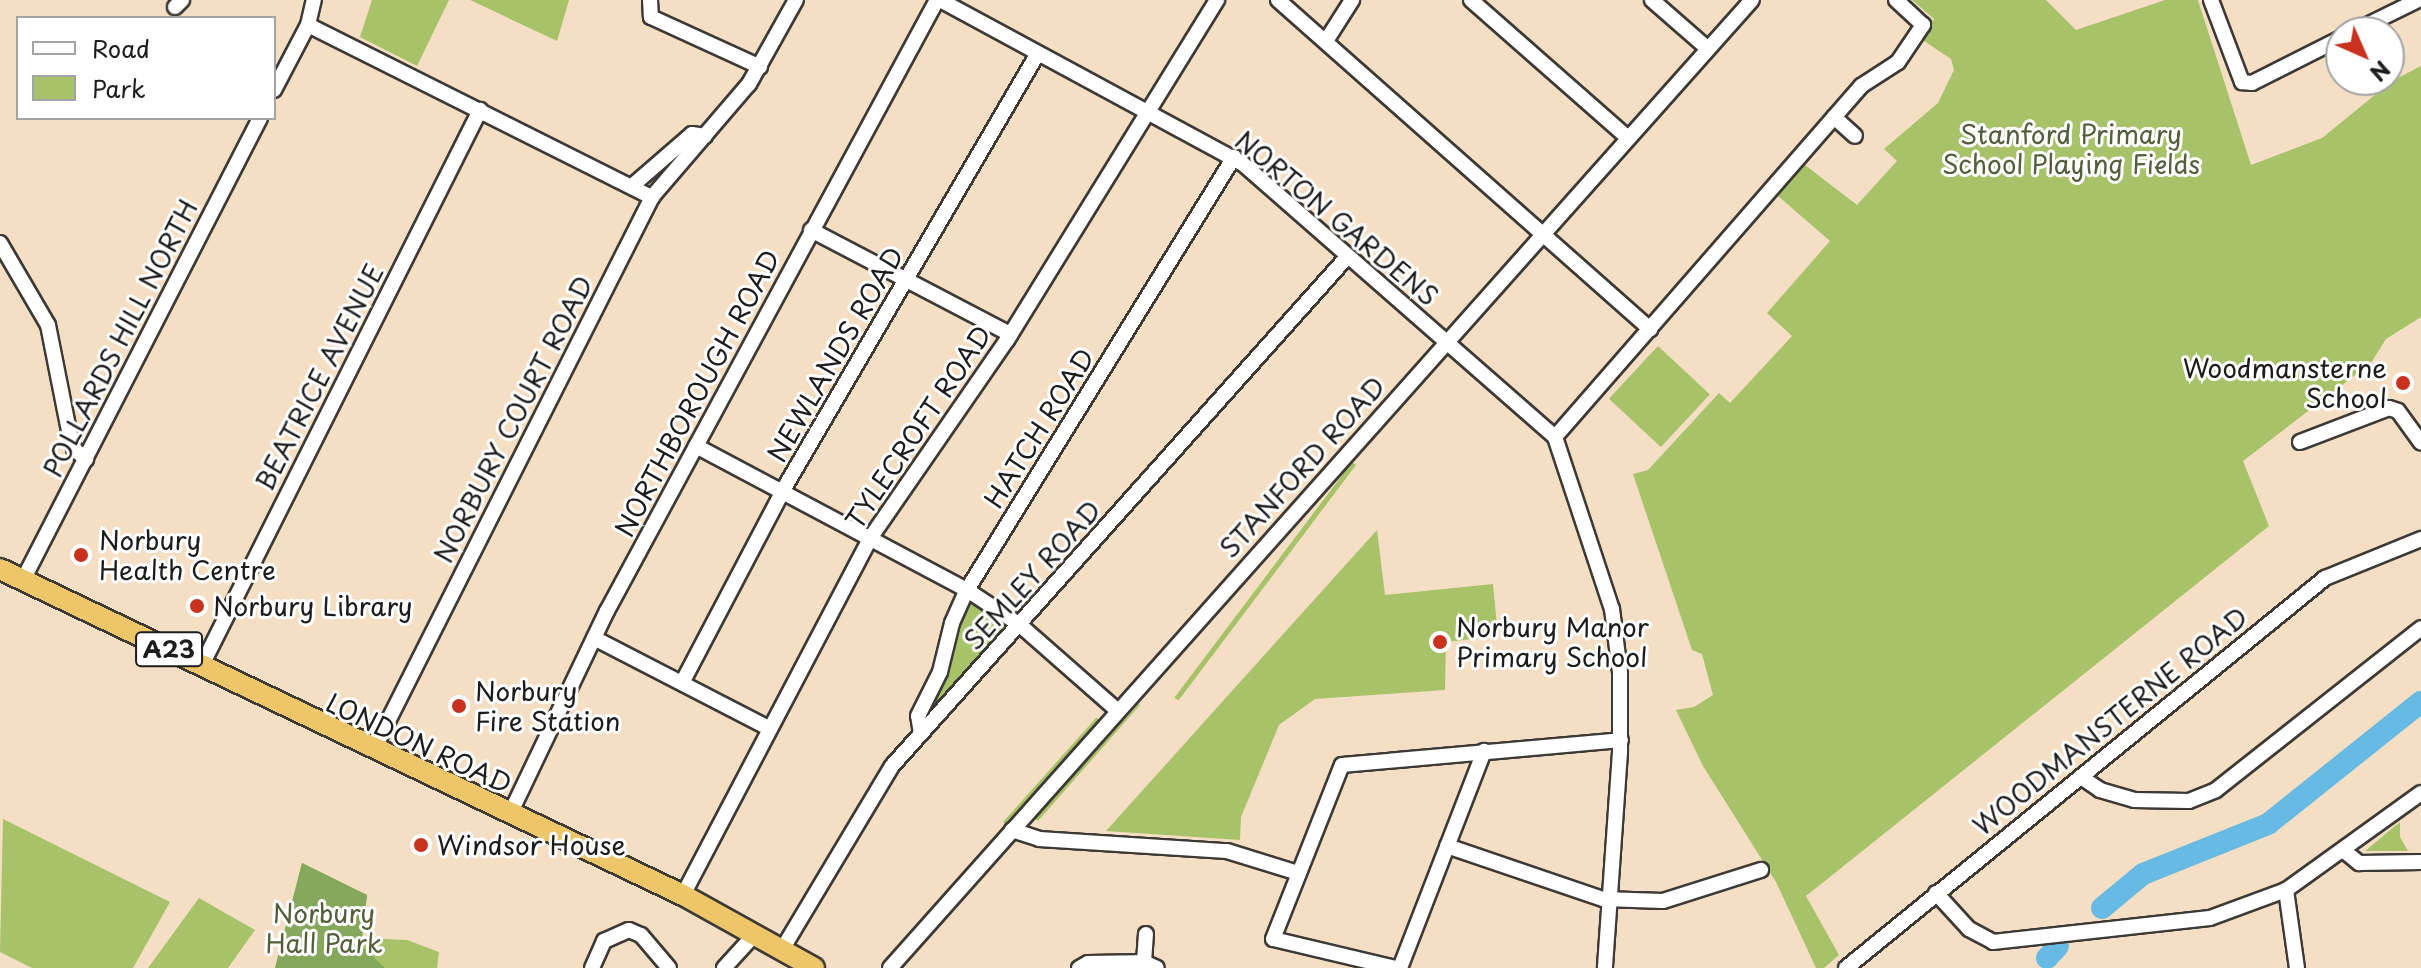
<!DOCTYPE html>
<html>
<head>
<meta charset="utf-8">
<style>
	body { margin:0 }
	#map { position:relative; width:2421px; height:968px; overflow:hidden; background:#f5dfc4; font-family:"Playpen Sans",sans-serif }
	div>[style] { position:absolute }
	.green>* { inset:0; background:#a7c269; transform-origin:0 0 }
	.forest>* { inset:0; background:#85a85d }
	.river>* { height:22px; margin:-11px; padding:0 11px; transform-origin:11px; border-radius:11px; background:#67bae3 }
	.roads { filter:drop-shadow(2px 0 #3d3935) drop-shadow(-2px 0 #3d3935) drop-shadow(0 2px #3d3935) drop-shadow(0 -2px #3d3935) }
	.minor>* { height:14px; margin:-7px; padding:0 7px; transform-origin:7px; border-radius:7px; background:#fff }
	.highway>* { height:20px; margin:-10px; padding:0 10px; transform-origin:10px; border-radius:10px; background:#ecc669 }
	.dots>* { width:22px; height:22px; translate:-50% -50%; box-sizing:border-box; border:4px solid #fff; border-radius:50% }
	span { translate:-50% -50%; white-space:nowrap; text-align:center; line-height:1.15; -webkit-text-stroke:6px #fff; paint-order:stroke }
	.shield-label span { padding:2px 6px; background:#fff; border:2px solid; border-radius:6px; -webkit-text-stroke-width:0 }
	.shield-label { font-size:24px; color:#1c1c1c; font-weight:700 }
	.park-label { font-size:26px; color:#545e3b }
	.street-label { font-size:26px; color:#1c1c1c }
	.poi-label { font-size:26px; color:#1c1c1c }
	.right { translate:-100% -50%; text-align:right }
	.left { translate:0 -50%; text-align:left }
	.legend { position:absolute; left:16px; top:16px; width:260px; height:104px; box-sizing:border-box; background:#fff; border:2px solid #a4a4a4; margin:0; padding:10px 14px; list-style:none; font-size:24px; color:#1c1c1c }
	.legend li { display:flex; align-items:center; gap:16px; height:40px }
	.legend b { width:40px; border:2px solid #a4a4a4 }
	.north { position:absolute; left:2325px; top:16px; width:80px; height:80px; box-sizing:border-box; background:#fff; border:2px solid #a4a4a4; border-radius:50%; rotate:135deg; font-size:22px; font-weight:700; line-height:32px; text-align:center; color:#1c1c1c }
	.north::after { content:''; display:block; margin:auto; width:28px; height:36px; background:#c8321e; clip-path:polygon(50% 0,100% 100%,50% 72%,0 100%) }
</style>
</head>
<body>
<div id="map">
	<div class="green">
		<div style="clip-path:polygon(372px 0,449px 0,417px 66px,360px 37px)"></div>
		<div style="clip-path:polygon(470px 0,569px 0,557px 41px)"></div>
		<div style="clip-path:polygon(1912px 0,2046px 0,2076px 30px,2165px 0,2198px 0,2251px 165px,2322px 138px,2392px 81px,2421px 66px,2421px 317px,2386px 339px,2371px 363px,2243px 461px,2269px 526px,1806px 896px,1839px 955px,1824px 968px,1816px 968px,1776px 882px,1703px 766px,1676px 710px,1694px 707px,1713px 695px,1702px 654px,1692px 650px,1633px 474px,1648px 470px,1719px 393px,1730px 403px,1792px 336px,1767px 313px,1830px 241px,1778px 196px,1805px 165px,1857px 205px,1897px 161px,1884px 149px,1938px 103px,1954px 70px,1951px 59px,1918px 37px,1934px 19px)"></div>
		<div style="left:1658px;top:346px;width:71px;height:72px;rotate:43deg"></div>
		<div style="left:1352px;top:462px;width:5px;height:295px;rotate:37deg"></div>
		<div style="clip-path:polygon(1377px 530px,1385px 595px,1493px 584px,1498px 636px,1446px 642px,1445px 690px,1315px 699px,1279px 725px,1241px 817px,1240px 840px,1106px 831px)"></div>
		<div style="clip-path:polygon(969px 601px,1006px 625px,932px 709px,954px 637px)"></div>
		<div style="clip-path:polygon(1139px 704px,1140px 705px,1038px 821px,1034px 818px)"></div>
		<div style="clip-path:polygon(1096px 718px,1101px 720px,1006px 825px,1003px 822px)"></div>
		<div style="clip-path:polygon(3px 819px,170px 902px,133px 968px,32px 968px,0 952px)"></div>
		<div style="clip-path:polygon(2400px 822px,2400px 837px,2408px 851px,2365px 851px)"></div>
		<div style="clip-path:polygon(302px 863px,367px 895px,362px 938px,407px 940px,439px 952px,437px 968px,275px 968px)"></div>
		<div style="clip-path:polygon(199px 898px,255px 930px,228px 968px,148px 968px)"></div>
	</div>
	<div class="forest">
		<div style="clip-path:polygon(302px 863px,367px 895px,362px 938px,357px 941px,385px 968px,275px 968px)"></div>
	</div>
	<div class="river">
		<div style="left:2102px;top:908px;width:53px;rotate:-39.7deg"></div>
		<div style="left:2143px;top:874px;width:135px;rotate:-21.8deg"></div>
		<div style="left:2268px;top:824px;width:196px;rotate:-38.6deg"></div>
		<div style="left:2047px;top:958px;width:16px;rotate:-47deg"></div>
	</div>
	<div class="roads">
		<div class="minor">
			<div style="left:650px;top:0;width:17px;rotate:87deg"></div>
			<div style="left:651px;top:17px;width:120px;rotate:24.6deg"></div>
			<div style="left:940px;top:0;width:343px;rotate:28.4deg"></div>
			<div style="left:1242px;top:163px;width:416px;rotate:41.2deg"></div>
			<div style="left:1555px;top:437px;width:181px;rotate:71.7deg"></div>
			<div style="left:1612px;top:609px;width:64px;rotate:82.8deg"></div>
			<div style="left:1620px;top:672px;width:80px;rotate:90deg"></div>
			<div style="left:1620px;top:752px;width:217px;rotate:94deg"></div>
			<div style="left:1278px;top:0;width:497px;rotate:41.5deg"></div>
			<div style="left:1471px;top:0;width:209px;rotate:41.3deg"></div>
			<div style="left:1652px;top:0;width:74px;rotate:41.2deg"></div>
			<div style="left:2211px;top:0;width:88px;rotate:69.3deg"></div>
			<div style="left:2242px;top:82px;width:10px;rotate:6deg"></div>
			<div style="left:2252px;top:83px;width:100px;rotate:-26.8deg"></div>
			<div style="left:175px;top:7px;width:10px;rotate:-45deg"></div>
			<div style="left:308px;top:25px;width:385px;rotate:26.6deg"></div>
			<div style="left:2353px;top:32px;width:72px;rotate:-26.2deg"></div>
			<div style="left:1326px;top:41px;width:49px;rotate:-57.6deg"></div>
			<div style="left:274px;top:90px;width:73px;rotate:-62.4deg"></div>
			<div style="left:308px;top:25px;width:26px;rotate:-77deg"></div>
			<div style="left:1834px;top:117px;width:28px;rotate:42deg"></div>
			<div style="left:632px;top:186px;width:79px;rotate:-40.9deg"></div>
			<div style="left:692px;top:134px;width:13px;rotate:9deg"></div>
			<div style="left:811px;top:230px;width:225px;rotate:27.6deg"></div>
			<div style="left:0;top:243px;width:95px;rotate:59.7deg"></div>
			<div style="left:48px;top:325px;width:108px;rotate:78.8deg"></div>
			<div style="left:69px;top:431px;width:19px;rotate:74deg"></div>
			<div style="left:74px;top:449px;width:16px;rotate:40deg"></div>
			<div style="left:1555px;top:437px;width:466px;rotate:-48.9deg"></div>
			<div style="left:1861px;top:86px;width:44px;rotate:-33deg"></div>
			<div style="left:1898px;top:62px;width:45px;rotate:-56deg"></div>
			<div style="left:1923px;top:25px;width:37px;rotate:-137deg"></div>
			<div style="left:2300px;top:442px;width:95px;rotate:-20.9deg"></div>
			<div style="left:2389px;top:408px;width:9px;rotate:18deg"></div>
			<div style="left:2398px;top:411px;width:39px;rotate:54deg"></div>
			<div style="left:696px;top:446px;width:307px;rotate:28deg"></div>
			<div style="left:967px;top:590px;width:64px;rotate:33.4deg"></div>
			<div style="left:1020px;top:625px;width:130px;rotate:41.3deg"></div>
			<div style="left:23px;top:580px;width:519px;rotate:-62.84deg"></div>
			<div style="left:594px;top:638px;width:198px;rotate:27.3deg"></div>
			<div style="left:202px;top:665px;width:621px;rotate:-63.39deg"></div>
			<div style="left:682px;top:683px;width:224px;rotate:-62.3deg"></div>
			<div style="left:786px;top:485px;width:500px;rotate:-59.74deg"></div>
			<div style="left:921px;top:734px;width:18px;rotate:-99deg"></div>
			<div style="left:918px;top:716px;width:49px;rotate:-63.4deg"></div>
			<div style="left:940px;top:672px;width:50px;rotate:-76.2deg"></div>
			<div style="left:952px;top:623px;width:36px;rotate:-66deg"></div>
			<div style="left:967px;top:590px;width:509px;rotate:-58.34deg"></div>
			<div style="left:374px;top:749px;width:618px;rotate:-63.27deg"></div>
			<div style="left:652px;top:197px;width:149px;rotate:-49.4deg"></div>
			<div style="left:749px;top:84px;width:96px;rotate:-60.8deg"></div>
			<div style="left:2081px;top:777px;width:23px;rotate:34deg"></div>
			<div style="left:2100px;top:790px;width:35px;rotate:16deg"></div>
			<div style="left:2134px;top:800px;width:55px;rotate:1deg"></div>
			<div style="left:2189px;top:801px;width:29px;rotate:-22deg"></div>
			<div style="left:2216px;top:790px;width:261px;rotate:-38.3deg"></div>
			<div style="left:510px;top:814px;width:225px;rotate:-64.5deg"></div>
			<div style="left:607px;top:611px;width:694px;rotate:-61.63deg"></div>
			<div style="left:1012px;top:830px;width:28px;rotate:18deg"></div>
			<div style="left:1039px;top:839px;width:188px;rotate:3.7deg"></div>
			<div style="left:1227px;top:851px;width:74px;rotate:17.2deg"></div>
			<div style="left:1447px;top:846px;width:165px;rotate:18.8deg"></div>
			<div style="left:1603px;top:899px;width:60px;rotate:1.9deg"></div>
			<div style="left:1663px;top:901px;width:103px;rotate:-17.6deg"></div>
			<div style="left:2343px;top:850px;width:21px;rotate:39deg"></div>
			<div style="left:2359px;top:863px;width:62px;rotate:-0.9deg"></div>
			<div style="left:2286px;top:890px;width:79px;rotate:82deg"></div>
			<div style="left:1936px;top:893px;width:49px;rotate:47.5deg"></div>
			<div style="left:1969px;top:929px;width:27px;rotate:28deg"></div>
			<div style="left:1993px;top:942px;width:218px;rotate:-6.3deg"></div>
			<div style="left:2210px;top:918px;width:81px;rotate:-20.2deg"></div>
			<div style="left:2286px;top:890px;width:166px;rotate:-35.7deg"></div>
			<div style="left:683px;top:895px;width:404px;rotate:-62.3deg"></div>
			<div style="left:871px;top:537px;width:239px;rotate:-55.4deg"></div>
			<div style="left:1007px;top:340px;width:400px;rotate:-58.3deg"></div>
			<div style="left:783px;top:948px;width:212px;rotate:-59.1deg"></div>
			<div style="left:892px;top:766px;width:684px;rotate:-48.2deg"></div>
			<div style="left:1144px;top:962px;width:28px;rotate:-86deg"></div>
			<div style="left:592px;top:968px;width:30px;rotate:-66deg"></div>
			<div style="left:604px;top:941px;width:27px;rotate:-24deg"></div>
			<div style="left:629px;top:930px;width:13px;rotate:23deg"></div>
			<div style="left:641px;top:935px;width:43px;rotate:49.7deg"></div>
			<div style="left:724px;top:968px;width:47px;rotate:-47.6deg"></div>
			<div style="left:890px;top:968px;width:1296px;rotate:-48.32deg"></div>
			<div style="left:1079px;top:968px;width:10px;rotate:-29deg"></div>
			<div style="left:1088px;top:963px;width:56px;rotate:-1deg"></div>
			<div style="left:1144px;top:962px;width:14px;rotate:25deg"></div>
			<div style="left:1396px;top:968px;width:126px;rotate:-166.7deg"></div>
			<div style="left:1273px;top:939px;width:187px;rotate:-68.4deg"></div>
			<div style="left:1342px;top:765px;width:280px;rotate:-5.1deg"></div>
			<div style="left:1400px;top:968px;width:233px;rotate:-68.8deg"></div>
			<div style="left:1846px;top:968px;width:618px;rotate:-39.15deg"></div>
			<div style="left:2325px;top:578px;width:104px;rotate:-22.1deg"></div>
		</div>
		<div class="highway">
			<div style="left:0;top:569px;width:757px;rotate:25.52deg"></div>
			<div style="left:683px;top:895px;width:150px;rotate:29.1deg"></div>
		</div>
	</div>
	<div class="dots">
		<div style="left:2403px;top:383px;background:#c8321e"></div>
		<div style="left:81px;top:555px;background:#c8321e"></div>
		<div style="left:197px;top:606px;background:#c8321e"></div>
		<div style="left:1440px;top:642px;background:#c8321e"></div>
		<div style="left:459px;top:706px;background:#c8321e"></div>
		<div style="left:421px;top:845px;background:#c8321e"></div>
	</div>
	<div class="shield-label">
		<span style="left:169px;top:649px">A23</span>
	</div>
	<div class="park-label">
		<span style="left:2071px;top:149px">Stanford Primary<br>School Playing Fields</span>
		<span style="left:324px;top:928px">Norbury<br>Hall Park</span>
	</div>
	<div class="street-label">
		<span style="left:1337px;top:218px;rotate:40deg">NORTON GARDENS</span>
		<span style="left:120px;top:338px;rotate:-63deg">POLLARDS HILL NORTH</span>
		<span style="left:835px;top:354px;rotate:-60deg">NEWLANDS ROAD</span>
		<span style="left:319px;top:377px;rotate:-63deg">BEATRICE AVENUE</span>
		<span style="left:697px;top:393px;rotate:-62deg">NORTHBOROUGH ROAD</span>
		<span style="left:513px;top:419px;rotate:-63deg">NORBURY COURT ROAD</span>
		<span style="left:918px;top:427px;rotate:-56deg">TYLECROFT ROAD</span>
		<span style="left:1039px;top:428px;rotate:-58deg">HATCH ROAD</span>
		<span style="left:1302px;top:467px;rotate:-48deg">STANFORD ROAD</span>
		<span style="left:1032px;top:575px;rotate:-48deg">SEMLEY ROAD</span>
		<span style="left:2110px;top:721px;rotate:-39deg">WOODMANSTERNE ROAD</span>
		<span style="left:419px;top:743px;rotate:25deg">LONDON ROAD</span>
	</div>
	<div class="poi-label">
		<span class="right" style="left:2387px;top:383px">Woodmansterne<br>School</span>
		<span class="left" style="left:99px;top:555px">Norbury<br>Health Centre</span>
		<span class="left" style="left:213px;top:606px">Norbury Library</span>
		<span class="left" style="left:1456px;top:642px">Norbury Manor<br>Primary School</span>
		<span class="left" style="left:475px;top:706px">Norbury<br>Fire Station</span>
		<span class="left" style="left:437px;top:845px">Windsor House</span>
	</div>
	<ul class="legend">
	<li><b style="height:10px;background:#fff"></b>Road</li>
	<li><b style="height:22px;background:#a7c269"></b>Park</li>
	</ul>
	<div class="north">N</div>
</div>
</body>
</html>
